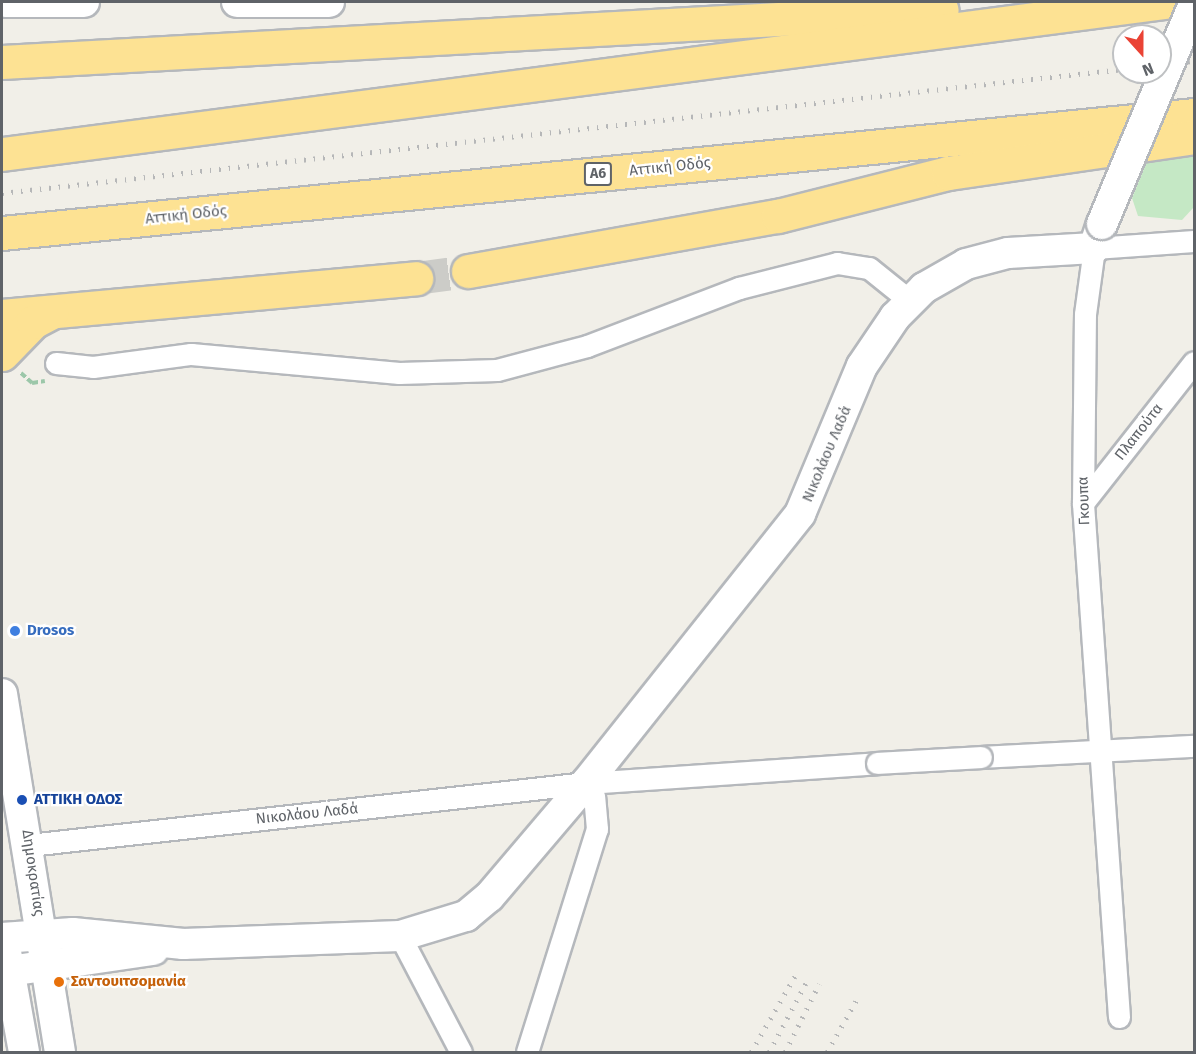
<!DOCTYPE html>
<html>
<head>
<meta charset="utf-8">
<style>
	body { margin:0 }
	#map { position:relative; width:1196px; height:1054px; overflow:hidden; background:#f1efe8; font-family:"Fira Sans",sans-serif }
	div>[style] { position:absolute }
	.green>* { inset:0; background:#c5e8c5 }
	.highway-tunnel>* { height:33px; margin-top:-16.5px; transform-origin:0; background:repeating-linear-gradient(90deg,#ccccc8 0 33px,transparent 0 49px) }
	.path>* { height:4px; margin-top:-2px; transform-origin:0; background:repeating-linear-gradient(90deg,#9cc7a9 0 6px,transparent 0 9px) }
	.roads { filter:drop-shadow(2px 0 #b5b8bc) drop-shadow(-2px 0 #b5b8bc) drop-shadow(0 2px #b5b8bc) drop-shadow(0 -2px #b5b8bc) }
	.street>* { height:21px; margin:-10.5px; padding:0 10.5px; transform-origin:10.5px; border-radius:10.5px; background:#fff }
	.secondary>* { height:30px; margin:-15px; padding:0 15px; transform-origin:15px; border-radius:15px; background:#fff }
	.highway>* { height:33px; margin:-16.5px; padding:0 16.5px; transform-origin:16.5px; border-radius:16.5px; background:#fde293 }
	.rail>* { height:4.5px; margin-top:-2.25px; transform-origin:0; background:repeating-linear-gradient(90deg,#b6b7b8 0 1.5px,transparent 0 9.5px) }
	.bridges { filter:drop-shadow(2px 0 #b5b8bc) drop-shadow(-2px 0 #b5b8bc) drop-shadow(0 2px #b5b8bc) drop-shadow(0 -2px #b5b8bc) }
	.street-bridge>* { height:21px; margin:-10.5px; padding:0 10.5px; transform-origin:10.5px; border-radius:10.5px; background:#fff }
	.secondary-bridge>* { height:30px; margin:-15px; padding:0 15px; transform-origin:15px; border-radius:15px; background:#fff }
	.dots>* { width:16px; height:16px; translate:-50% -50%; box-sizing:border-box; border:3px solid #fff; border-radius:50% }
	span { translate:-50% -50%; white-space:nowrap; text-align:center; line-height:1.15; -webkit-text-stroke:4.5px #fff; paint-order:stroke }
	.shield-label span { padding:2px 4px; background:#fff; border:2px solid; border-radius:4px; -webkit-text-stroke-width:0 }
	.shield-label { font-size:14px; color:#5f6368; font-weight:700 }
	.street-label { font-size:15px; color:#5f6368 }
	.shop-label { font-size:15px; color:#366cbe; font-weight:700 }
	.left { translate:0 -50%; text-align:left }
	.transit-label { font-size:15px; color:#164399; font-weight:700 }
	.food-label { font-size:15px; color:#c56008; font-weight:700 }
	.frame { position:absolute; inset:0; border:3px solid #5f6368; pointer-events:none }
	.north { position:absolute; left:1112px; top:24px; width:60px; height:60px; box-sizing:border-box; background:#fff; border:2px solid #bfc1c3; border-radius:50%; rotate:159deg; font-size:16px; font-weight:700; line-height:24px; text-align:center; color:#5f6368 }
	.north::after { content:''; display:block; margin:auto; width:21px; height:27px; background:#ea4335; clip-path:polygon(50% 0,100% 100%,50% 72%,0 100%) }
</style>
</head>
<body>
<div id="map">
	<div class="green">
		<div style="clip-path:polygon(1194px 154px,1194px 207px,1182px 220px,1138px 216px,1132px 198px,1148px 159px)"></div>
	</div>
	<div class="highway-tunnel">
		<div style="left:416px;top:278px;width:52px;rotate:-7.7deg"></div>
	</div>
	<div class="path">
		<div style="left:21px;top:373px;width:15px;rotate:42deg"></div>
		<div style="left:32px;top:383px;width:13px;rotate:-9deg"></div>
	</div>
	<div class="roads">
		<div class="street">
			<div style="left:56px;top:363px;width:37px;rotate:6deg"></div>
			<div style="left:93px;top:367px;width:99px;rotate:-7.6deg"></div>
			<div style="left:191px;top:354px;width:209px;rotate:5.2deg"></div>
			<div style="left:399px;top:373px;width:98px;rotate:-1.8deg"></div>
			<div style="left:497px;top:370px;width:93px;rotate:-14.9deg"></div>
			<div style="left:587px;top:346px;width:163px;rotate:-20.9deg"></div>
			<div style="left:739px;top:288px;width:101px;rotate:-14.3deg"></div>
			<div style="left:837px;top:263px;width:32px;rotate:9deg"></div>
			<div style="left:869px;top:268px;width:53px;rotate:38.8deg"></div>
			<div style="left:1083px;top:503px;width:179px;rotate:-51.8deg"></div>
			<div style="left:981px;top:757px;width:213px;rotate:-3deg"></div>
			<div style="left:29px;top:845px;width:560px;rotate:-6.35deg"></div>
			<div style="left:586px;top:783px;width:292px;rotate:-3.9deg"></div>
			<div style="left:400px;top:936px;width:131px;rotate:62.3deg"></div>
			<div style="left:1119px;top:1017px;width:515px;rotate:-94.01deg"></div>
			<div style="left:1083px;top:503px;width:189px;rotate:-89.4deg"></div>
			<div style="left:1085px;top:314px;width:67px;rotate:-82.2deg"></div>
			<div style="left:1094px;top:248px;width:100px;rotate:-4deg"></div>
			<div style="left:527px;top:1052px;width:234px;rotate:-72.6deg"></div>
			<div style="left:597px;top:829px;width:32px;rotate:-95deg"></div>
			<div style="left:594px;top:797px;width:16px;rotate:-120deg"></div>
		</div>
		<div class="secondary">
			<div style="left:5px;top:2px;width:79px"></div>
			<div style="left:237px;top:2px;width:92px"></div>
			<div style="left:2px;top:694px;width:363px;rotate:80.8deg"></div>
			<div style="left:2px;top:938px;width:71px;rotate:-4deg"></div>
			<div style="left:73px;top:933px;width:111px;rotate:5.7deg"></div>
			<div style="left:183px;top:944px;width:217px;rotate:-2.1deg"></div>
			<div style="left:400px;top:936px;width:69px;rotate:-16.9deg"></div>
			<div style="left:466px;top:916px;width:30px;rotate:-40deg"></div>
			<div style="left:489px;top:897px;width:150px;rotate:-49.6deg"></div>
			<div style="left:586px;top:783px;width:344px;rotate:-51.5deg"></div>
			<div style="left:800px;top:514px;width:160px;rotate:-67.3deg"></div>
			<div style="left:862px;top:366px;width:59px;rotate:-56deg"></div>
			<div style="left:895px;top:317px;width:41px;rotate:-45deg"></div>
			<div style="left:924px;top:288px;width:48px;rotate:-29.7deg"></div>
			<div style="left:966px;top:264px;width:43px;rotate:-14.7deg"></div>
			<div style="left:1008px;top:253px;width:86px;rotate:-3.3deg"></div>
			<div style="left:1094px;top:248px;width:25px;rotate:-72deg"></div>
			<div style="left:6px;top:952px;width:102px;rotate:79.8deg"></div>
			<div style="left:2px;top:972px;width:153px;rotate:-8.3deg"></div>
		</div>
		<div class="highway">
			<div style="left:2px;top:62px;width:941px;rotate:-3.17deg"></div>
			<div style="left:2px;top:154px;width:1173px;rotate:-7.45deg"></div>
			<div style="left:2px;top:233px;width:1198px;rotate:-5.65deg"></div>
			<div style="left:468px;top:271px;width:315px;rotate:-10.1deg"></div>
			<div style="left:778px;top:216px;width:175px;rotate:-14.2deg"></div>
			<div style="left:948px;top:173px;width:249px;rotate:-8.3deg"></div>
			<div style="left:2px;top:316px;width:416px;rotate:-5.2deg"></div>
			<div style="left:2px;top:354px;width:45px;rotate:-45.9deg"></div>
			<div style="left:33px;top:322px;width:21px;rotate:-28deg"></div>
		</div>
	</div>
	<div class="rail">
		<div style="left:1160px;top:65px;width:34px;rotate:-7deg"></div>
		<div style="left:2px;top:193px;width:1129px;rotate:-6.31deg"></div>
		<div style="left:751px;top:1052px;width:90px;rotate:-60deg"></div>
		<div style="left:769px;top:1052px;width:83px;rotate:-61.9deg"></div>
		<div style="left:785px;top:1052px;width:76px;rotate:-63.4deg"></div>
		<div style="left:827px;top:1052px;width:61px;rotate:-60.5deg"></div>
	</div>
	<div class="bridges">
		<div class="street-bridge">
			<div style="left:877px;top:763px;width:104px;rotate:-3.3deg"></div>
		</div>
		<div class="secondary-bridge">
			<div style="left:1102px;top:224px;width:238px;rotate:-67.3deg"></div>
		</div>
	</div>
	<div class="dots">
		<div style="left:15px;top:631px;background:#3f7fe0"></div>
		<div style="left:22px;top:800px;background:#1a4fb4"></div>
		<div style="left:59px;top:982px;background:#e8710a"></div>
	</div>
	<div class="shield-label">
		<span style="left:598px;top:174px">Α6</span>
	</div>
	<div class="street-label">
		<span style="left:670px;top:167px;rotate:-6deg">Αττική Οδός</span>
		<span style="left:186px;top:215px;rotate:-6deg">Αττική Οδός</span>
		<span style="left:1139px;top:432px;rotate:-52deg">Πλαπούτα</span>
		<span style="left:827px;top:454px;rotate:-67deg">Νικολάου Λαδά</span>
		<span style="left:1084px;top:501px;rotate:-92deg">Γκουπα</span>
		<span style="left:307px;top:814px;rotate:-6deg">Νικολάου Λαδά</span>
		<span style="left:33px;top:873px;rotate:82deg">Δημοκρατίας</span>
	</div>
	<div class="shop-label">
		<span class="left" style="left:27px;top:631px">Drosos</span>
	</div>
	<div class="transit-label">
		<span class="left" style="left:34px;top:800px">ΑΤΤΙΚΗ ΟΔΟΣ</span>
	</div>
	<div class="food-label">
		<span class="left" style="left:71px;top:982px">Σαντουιτσομανία</span>
	</div>
	<div class="frame"></div>
	<div class="north">N</div>
</div>
</body>
</html>
